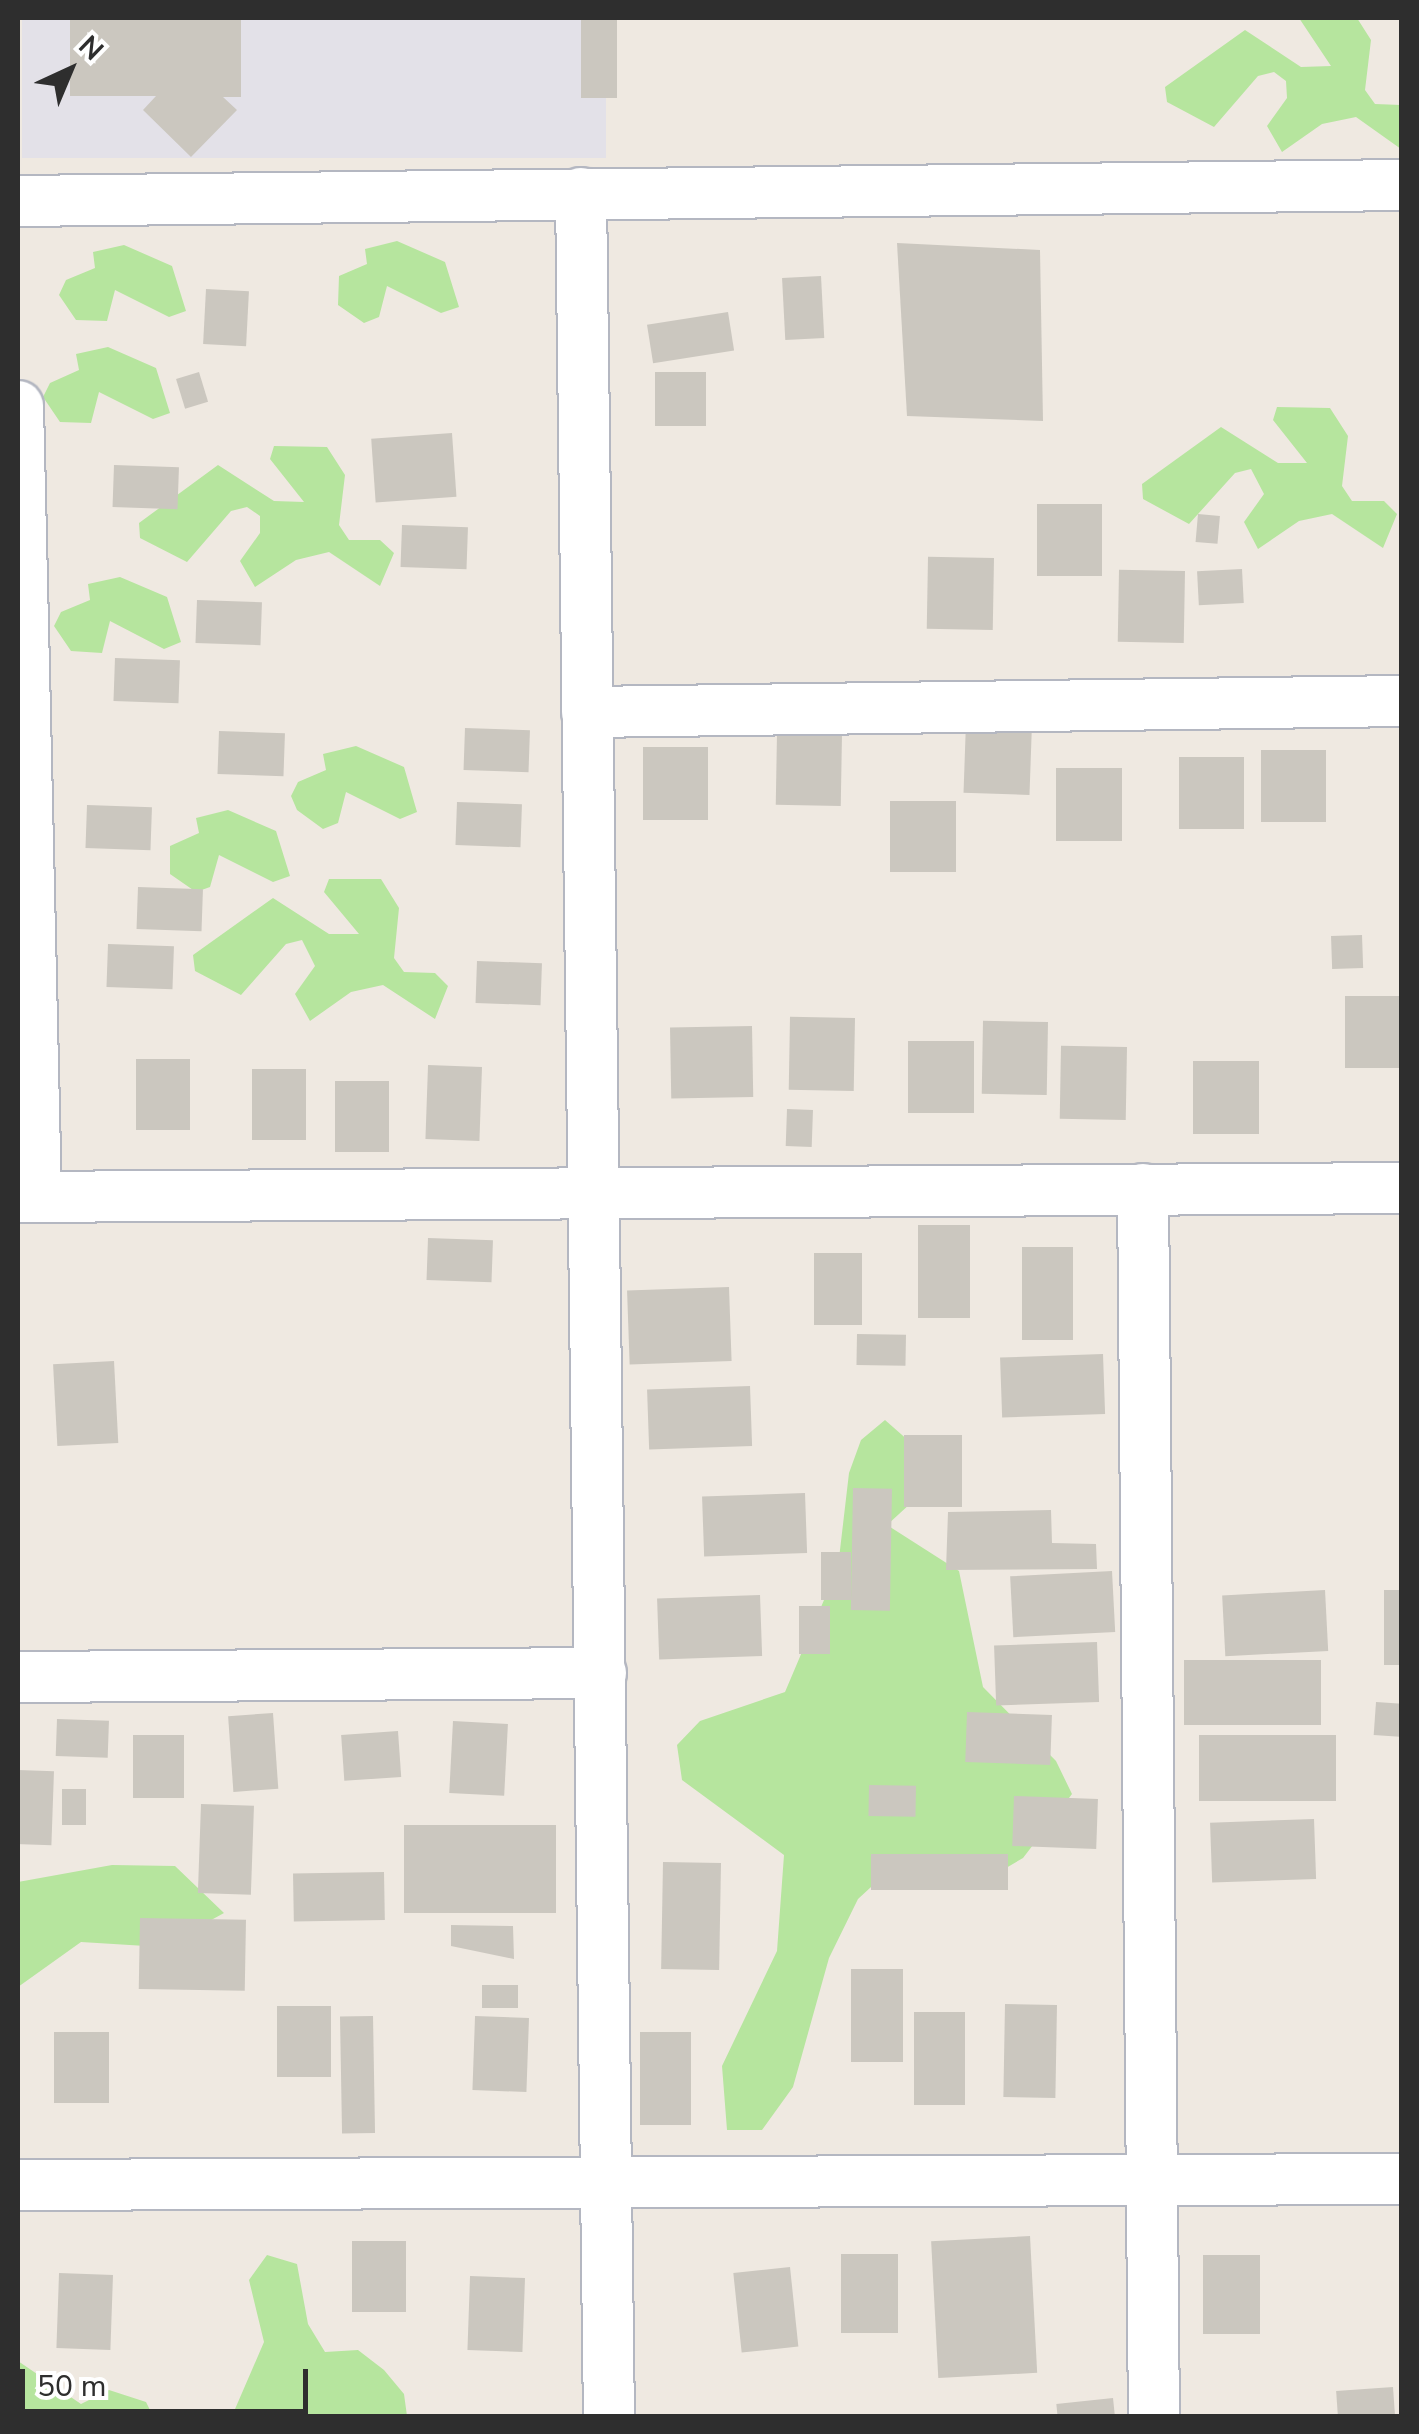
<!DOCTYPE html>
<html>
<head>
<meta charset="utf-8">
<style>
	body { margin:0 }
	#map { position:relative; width:1419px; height:2434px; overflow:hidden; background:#efe9e1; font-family:"Nunito Sans",sans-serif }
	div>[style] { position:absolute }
	.industrial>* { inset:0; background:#e3e1e8; transform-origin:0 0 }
	.green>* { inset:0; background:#b6e59e }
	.building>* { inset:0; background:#cbc7bf; transform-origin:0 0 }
	.roads { filter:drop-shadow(2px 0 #b4b7c1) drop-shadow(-2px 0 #b4b7c1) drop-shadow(0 2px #b4b7c1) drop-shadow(0 -2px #b4b7c1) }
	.minor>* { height:50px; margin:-25px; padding:0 25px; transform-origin:25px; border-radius:25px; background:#fff }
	span { translate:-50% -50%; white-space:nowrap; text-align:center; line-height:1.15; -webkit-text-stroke:10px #fff; paint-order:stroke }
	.frame { position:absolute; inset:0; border:20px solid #2e2e2e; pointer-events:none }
	.north { position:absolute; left:20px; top:20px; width:100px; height:100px; -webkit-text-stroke:8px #fff; paint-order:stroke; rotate:44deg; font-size:28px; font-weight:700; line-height:40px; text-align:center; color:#2e2e2e }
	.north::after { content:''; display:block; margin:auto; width:35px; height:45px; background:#2e2e2e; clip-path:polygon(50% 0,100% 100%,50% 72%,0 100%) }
	.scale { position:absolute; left:20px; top:2369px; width:288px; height:45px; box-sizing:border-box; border:5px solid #2e2e2e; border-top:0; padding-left:12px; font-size:30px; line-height:35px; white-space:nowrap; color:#2e2e2e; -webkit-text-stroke:8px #fff; paint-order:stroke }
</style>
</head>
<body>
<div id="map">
	<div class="industrial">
		<div style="left:22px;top:18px;width:584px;height:140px"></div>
	</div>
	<div class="green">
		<div style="clip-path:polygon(1299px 18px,1357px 18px,1371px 40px,1365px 90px,1375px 104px,1401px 105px,1401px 149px,1356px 117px,1322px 124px,1282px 152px,1267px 126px,1287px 98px,1286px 81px,1274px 72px,1258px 76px,1214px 127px,1167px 102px,1165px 87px,1245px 30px,1301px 67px,1331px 66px)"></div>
		<div style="clip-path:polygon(397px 241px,445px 262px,459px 307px,441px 313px,387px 286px,379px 317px,364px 323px,338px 305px,339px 276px,367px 264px,365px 249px)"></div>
		<div style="clip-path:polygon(124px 245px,172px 266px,186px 311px,169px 317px,115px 290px,107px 321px,76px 320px,59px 295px,66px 280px,95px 268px,93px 252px)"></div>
		<div style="clip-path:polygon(108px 347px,156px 368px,170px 413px,153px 419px,99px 392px,91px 423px,60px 422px,43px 397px,50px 383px,79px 370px,76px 354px)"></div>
		<div style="clip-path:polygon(1277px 407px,1330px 408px,1348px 436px,1342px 486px,1352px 501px,1384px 501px,1397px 514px,1383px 548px,1332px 514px,1299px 521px,1258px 549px,1244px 522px,1264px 494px,1251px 469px,1235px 473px,1189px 524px,1143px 499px,1142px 484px,1221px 427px,1278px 463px,1307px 463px,1273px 420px)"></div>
		<div style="clip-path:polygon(274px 446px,327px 447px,345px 475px,339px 525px,349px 540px,380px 540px,394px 553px,380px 586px,329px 552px,296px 560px,255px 587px,240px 561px,260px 533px,260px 516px,247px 507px,231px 511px,187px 562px,140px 538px,139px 523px,218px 465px,274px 501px,304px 502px,270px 459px)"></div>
		<div style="clip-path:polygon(120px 577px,167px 597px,181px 642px,164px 649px,110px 621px,102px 653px,71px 651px,54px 626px,61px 612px,90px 600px,88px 584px)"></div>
		<div style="clip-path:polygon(356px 746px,404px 767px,417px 812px,400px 819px,346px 792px,338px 823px,323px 829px,297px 810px,291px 796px,298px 782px,326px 770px,323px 754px)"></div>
		<div style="clip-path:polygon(228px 810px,276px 831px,290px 876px,273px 882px,219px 855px,210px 887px,196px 892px,170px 874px,170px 846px,199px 833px,196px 818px)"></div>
		<div style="clip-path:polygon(329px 879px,381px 879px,399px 908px,394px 958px,404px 972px,435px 973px,448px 986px,435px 1019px,383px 985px,351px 992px,310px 1021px,295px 994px,315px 966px,302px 940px,286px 944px,241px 995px,195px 971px,193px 955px,273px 898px,329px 934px,359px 934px,324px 892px)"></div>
		<div style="clip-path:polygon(885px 1420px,910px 1442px,911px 1503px,887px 1525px,959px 1571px,983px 1687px,1056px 1761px,1072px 1794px,1023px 1858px,982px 1882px,883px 1876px,858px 1899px,829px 1958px,793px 2087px,762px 2130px,727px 2130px,722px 2066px,777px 1951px,784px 1855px,682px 1780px,677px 1745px,700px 1721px,785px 1692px,838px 1567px,849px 1473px,861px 1440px)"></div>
		<div style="clip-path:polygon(112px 1865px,175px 1866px,224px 1913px,162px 1947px,81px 1942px,18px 1987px,18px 1882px)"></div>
		<div style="clip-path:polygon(267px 2255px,297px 2264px,308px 2324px,325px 2352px,358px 2350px,384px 2370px,404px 2394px,407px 2416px,232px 2416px,264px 2342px,249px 2280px)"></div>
		<div style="clip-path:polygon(18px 2361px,81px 2404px,109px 2390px,146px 2402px,153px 2416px,18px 2416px)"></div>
	</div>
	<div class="building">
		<div style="clip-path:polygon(70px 18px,241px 18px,241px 97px,223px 97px,237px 110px,191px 157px,143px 110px,156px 96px,70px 96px)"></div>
		<div style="left:581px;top:18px;width:36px;height:80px"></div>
		<div style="clip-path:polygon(897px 243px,1040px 250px,1043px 421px,907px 416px)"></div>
		<div style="left:821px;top:276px;width:62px;height:39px;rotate:87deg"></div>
		<div style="left:206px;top:289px;width:43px;height:55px;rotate:3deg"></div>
		<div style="left:728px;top:312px;width:39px;height:82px;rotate:81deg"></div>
		<div style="left:199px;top:372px;width:31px;height:24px;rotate:73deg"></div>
		<div style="left:655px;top:372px;width:51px;height:54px"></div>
		<div style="left:452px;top:433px;width:64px;height:81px;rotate:86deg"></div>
		<div style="left:114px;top:465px;width:65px;height:42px;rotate:2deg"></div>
		<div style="left:1102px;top:504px;width:72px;height:65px;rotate:90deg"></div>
		<div style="left:1198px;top:514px;width:22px;height:28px;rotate:5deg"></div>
		<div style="left:402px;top:525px;width:66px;height:42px;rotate:2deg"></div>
		<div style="left:994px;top:558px;width:72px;height:66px;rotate:91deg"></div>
		<div style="left:1242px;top:569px;width:34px;height:45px;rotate:87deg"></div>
		<div style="left:1185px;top:571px;width:72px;height:66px;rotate:91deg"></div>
		<div style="left:197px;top:600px;width:65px;height:43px;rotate:2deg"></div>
		<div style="left:115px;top:658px;width:65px;height:43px;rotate:2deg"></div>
		<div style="left:1032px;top:723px;width:72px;height:66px;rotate:92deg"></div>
		<div style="left:465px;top:728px;width:65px;height:42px;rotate:2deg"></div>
		<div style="left:219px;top:731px;width:66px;height:43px;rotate:2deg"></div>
		<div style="left:842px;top:734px;width:72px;height:65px;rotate:91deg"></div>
		<div style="left:643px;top:747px;width:65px;height:73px"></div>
		<div style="left:1326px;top:750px;width:72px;height:65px;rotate:90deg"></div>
		<div style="left:1244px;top:757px;width:72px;height:65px;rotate:90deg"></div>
		<div style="left:1056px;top:768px;width:66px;height:73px"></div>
		<div style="left:956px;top:801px;width:71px;height:66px;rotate:90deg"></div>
		<div style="left:457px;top:802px;width:65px;height:43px;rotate:2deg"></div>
		<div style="left:87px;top:805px;width:65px;height:43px;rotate:2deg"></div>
		<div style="left:138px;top:887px;width:65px;height:42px;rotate:2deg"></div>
		<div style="left:1362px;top:935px;width:33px;height:31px;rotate:88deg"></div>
		<div style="left:108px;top:944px;width:66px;height:43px;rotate:2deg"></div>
		<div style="left:477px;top:961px;width:65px;height:42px;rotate:2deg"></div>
		<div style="left:1345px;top:996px;width:57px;height:72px"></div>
		<div style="left:855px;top:1018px;width:73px;height:65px;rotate:91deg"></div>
		<div style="left:1048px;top:1022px;width:73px;height:65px;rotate:91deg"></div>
		<div style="left:752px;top:1026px;width:71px;height:82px;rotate:89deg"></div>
		<div style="left:974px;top:1041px;width:72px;height:66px;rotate:90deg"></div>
		<div style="left:1127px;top:1047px;width:73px;height:66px;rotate:91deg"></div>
		<div style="left:136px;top:1059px;width:54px;height:71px"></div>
		<div style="left:1193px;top:1061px;width:66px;height:73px"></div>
		<div style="left:482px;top:1067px;width:74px;height:54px;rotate:92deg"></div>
		<div style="left:252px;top:1069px;width:54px;height:71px"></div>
		<div style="left:335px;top:1081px;width:54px;height:71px"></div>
		<div style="left:787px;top:1109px;width:26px;height:37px;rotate:2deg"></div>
		<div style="left:918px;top:1225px;width:52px;height:93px"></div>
		<div style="left:428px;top:1238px;width:65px;height:42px;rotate:2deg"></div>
		<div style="left:1022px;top:1247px;width:51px;height:93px"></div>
		<div style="left:814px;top:1253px;width:48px;height:72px"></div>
		<div style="left:729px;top:1287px;width:74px;height:102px;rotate:88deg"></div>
		<div style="left:857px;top:1334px;width:49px;height:31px;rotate:1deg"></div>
		<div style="left:1103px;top:1354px;width:60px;height:103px;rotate:88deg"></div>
		<div style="left:114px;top:1361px;width:82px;height:61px;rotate:87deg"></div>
		<div style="left:750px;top:1386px;width:60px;height:103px;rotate:88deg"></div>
		<div style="left:962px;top:1435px;width:72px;height:58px;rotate:90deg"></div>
		<div style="left:853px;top:1488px;width:39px;height:122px;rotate:1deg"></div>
		<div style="left:805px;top:1493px;width:60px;height:103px;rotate:88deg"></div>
		<div style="clip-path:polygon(1051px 1510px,1052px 1543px,1096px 1544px,1097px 1569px,946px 1570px,948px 1512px)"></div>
		<div style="left:851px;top:1552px;width:48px;height:30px;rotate:90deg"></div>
		<div style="left:1112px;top:1571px;width:61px;height:102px;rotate:87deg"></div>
		<div style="left:1325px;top:1590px;width:61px;height:103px;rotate:87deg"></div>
		<div style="left:1402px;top:1590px;width:75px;height:18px;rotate:90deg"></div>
		<div style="left:760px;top:1595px;width:61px;height:103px;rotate:88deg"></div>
		<div style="left:799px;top:1606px;width:31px;height:48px"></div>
		<div style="left:1097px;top:1642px;width:60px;height:103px;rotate:88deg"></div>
		<div style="left:1184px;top:1660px;width:137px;height:65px"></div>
		<div style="left:1376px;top:1702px;width:26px;height:33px;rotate:4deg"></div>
		<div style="left:967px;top:1712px;width:85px;height:50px;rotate:2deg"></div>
		<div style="left:273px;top:1713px;width:76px;height:45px;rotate:86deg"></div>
		<div style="left:57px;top:1719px;width:52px;height:37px;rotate:2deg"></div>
		<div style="left:453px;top:1721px;width:55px;height:72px;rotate:3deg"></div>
		<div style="left:398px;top:1731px;width:46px;height:57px;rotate:86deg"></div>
		<div style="left:133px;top:1735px;width:51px;height:63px"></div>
		<div style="left:1199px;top:1735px;width:137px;height:66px"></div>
		<div style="left:18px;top:1770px;width:36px;height:74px;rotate:2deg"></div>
		<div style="left:869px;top:1785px;width:47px;height:31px;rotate:1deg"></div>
		<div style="left:62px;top:1789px;width:24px;height:36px"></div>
		<div style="left:1014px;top:1796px;width:84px;height:50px;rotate:2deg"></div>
		<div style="left:201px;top:1804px;width:53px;height:89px;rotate:2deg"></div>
		<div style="left:1314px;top:1819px;width:60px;height:104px;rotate:88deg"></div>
		<div style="left:404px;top:1825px;width:152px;height:88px"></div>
		<div style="left:871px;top:1854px;width:137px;height:36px"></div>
		<div style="left:663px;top:1862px;width:58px;height:107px;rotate:1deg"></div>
		<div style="left:384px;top:1872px;width:48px;height:91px;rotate:89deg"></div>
		<div style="left:140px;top:1918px;width:106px;height:71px;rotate:1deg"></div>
		<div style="clip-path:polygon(451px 1925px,513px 1926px,514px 1959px,451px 1946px)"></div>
		<div style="left:851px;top:1969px;width:52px;height:93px"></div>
		<div style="left:482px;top:1985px;width:36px;height:23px"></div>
		<div style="left:1005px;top:2004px;width:52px;height:93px;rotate:1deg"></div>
		<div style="left:277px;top:2006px;width:54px;height:71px"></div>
		<div style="left:914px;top:2012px;width:51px;height:93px"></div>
		<div style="left:373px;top:2016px;width:117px;height:33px;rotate:89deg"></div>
		<div style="left:529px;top:2018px;width:74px;height:54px;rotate:92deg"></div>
		<div style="left:54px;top:2032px;width:55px;height:71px"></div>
		<div style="left:640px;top:2032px;width:51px;height:93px"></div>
		<div style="left:1030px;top:2236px;width:137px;height:99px;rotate:87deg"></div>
		<div style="left:352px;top:2241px;width:54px;height:71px"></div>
		<div style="left:841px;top:2254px;width:57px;height:79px"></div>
		<div style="left:1203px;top:2255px;width:57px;height:79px"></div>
		<div style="left:790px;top:2267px;width:80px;height:57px;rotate:84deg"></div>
		<div style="left:113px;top:2275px;width:75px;height:54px;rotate:92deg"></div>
		<div style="left:525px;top:2278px;width:74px;height:55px;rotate:92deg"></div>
		<div style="left:1393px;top:2387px;width:29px;height:57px;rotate:86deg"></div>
		<div style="left:1113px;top:2398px;width:18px;height:57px;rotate:84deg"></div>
	</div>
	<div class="roads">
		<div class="minor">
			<div style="left:581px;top:193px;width:2223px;rotate:89.28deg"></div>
			<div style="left:18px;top:201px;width:1384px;rotate:-0.66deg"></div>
			<div style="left:18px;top:406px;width:791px;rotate:88.7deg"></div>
			<div style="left:587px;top:712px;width:815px;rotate:-0.77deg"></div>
			<div style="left:1143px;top:1189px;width:1227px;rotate:89.49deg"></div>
			<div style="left:18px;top:1197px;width:1384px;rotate:-0.37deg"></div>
			<div style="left:18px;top:1677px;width:583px;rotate:-0.39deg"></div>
			<div style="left:18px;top:2185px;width:1384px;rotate:-0.25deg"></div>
		</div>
	</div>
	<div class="frame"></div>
	<div class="north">N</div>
	<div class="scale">50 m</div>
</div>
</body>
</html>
